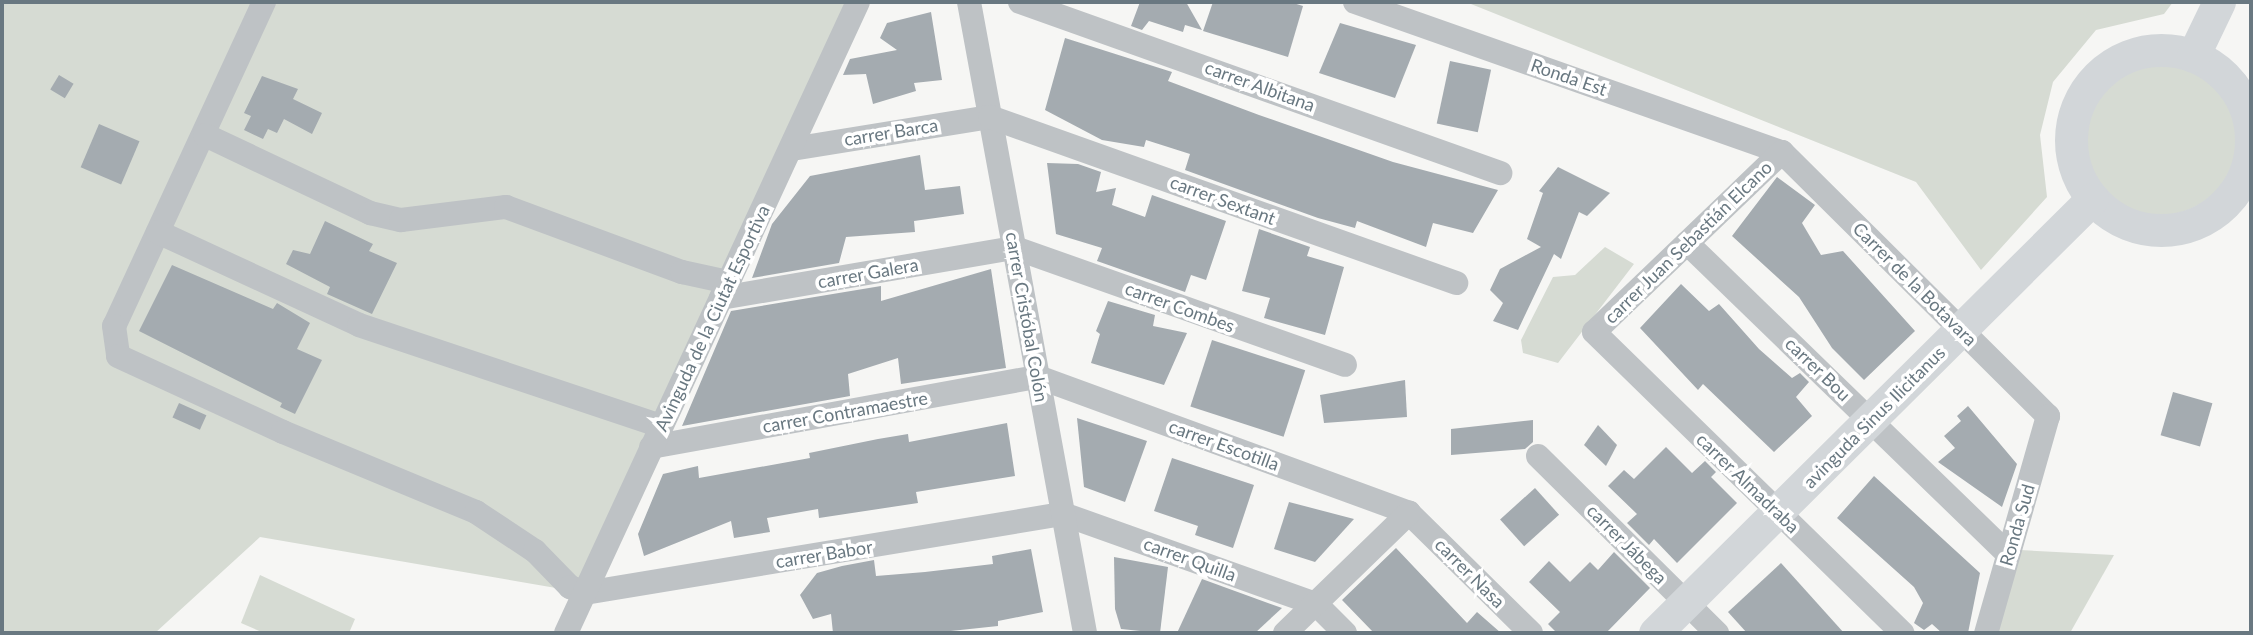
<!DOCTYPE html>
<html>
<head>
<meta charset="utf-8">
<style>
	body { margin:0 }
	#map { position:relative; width:2253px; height:635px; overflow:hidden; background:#f6f6f4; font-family:Lato,sans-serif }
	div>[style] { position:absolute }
	.green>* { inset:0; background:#d6dbd3 }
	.round { border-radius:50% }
	.building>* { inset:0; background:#a4abb0; transform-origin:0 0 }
	.lane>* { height:12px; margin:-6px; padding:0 6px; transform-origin:6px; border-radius:6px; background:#bec2c5 }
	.street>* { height:24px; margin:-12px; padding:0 12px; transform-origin:12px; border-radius:12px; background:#bec2c5 }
	.secondary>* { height:33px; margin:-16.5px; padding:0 16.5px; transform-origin:16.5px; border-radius:16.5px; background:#d2d6d9 }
	.secondary>.ring { margin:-16.5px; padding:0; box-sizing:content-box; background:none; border:33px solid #d2d6d9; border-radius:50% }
	span { translate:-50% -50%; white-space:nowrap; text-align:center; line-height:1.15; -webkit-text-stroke:7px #fff; paint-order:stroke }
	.street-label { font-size:18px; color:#697881 }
	.frame { position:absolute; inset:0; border:4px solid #697881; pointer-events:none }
</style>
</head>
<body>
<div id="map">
	<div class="green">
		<div style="clip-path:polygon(2px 2px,848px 2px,585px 593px,260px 537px,155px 633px,2px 633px)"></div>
		<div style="clip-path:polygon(1466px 2px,2173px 2px,2164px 14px,2096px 30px,2053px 82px,2040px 135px,2047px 197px,1981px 270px,1916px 182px)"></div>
		<div class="round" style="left:2086px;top:65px;width:150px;height:150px"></div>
		<div style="clip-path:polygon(1605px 247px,1634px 264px,1558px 363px,1523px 353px,1521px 340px,1553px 277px,1575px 275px)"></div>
		<div style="clip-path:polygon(2020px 550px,2114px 555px,2070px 633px,1995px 633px)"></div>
		<div style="clip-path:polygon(260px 575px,355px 619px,349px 633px,264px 633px,241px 623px)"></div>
	</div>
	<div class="building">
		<div style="clip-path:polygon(1140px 2px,1186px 2px,1202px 30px,1185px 25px,1183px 32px,1149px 21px,1142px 30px,1131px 26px)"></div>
		<div style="clip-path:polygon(1213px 2px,1290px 2px,1303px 6px,1288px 57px,1203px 31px)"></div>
		<div style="clip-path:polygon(931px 12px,942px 80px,914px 83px,916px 91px,873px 104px,866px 74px,843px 75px,850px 59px,897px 50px,880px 38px,887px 23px)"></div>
		<div style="clip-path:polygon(1340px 23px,1416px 45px,1395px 98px,1319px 73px)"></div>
		<div style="clip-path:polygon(1065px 38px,1172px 72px,1168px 81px,1259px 115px,1393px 162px,1498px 190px,1473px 233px,1433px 223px,1426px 247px,1357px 221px,1355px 228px,1318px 218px,1185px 170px,1190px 154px,1146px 140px,1144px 147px,1102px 140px,1045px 110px)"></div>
		<div style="left:1450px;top:61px;width:42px;height:64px;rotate:12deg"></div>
		<div style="left:59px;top:75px;width:17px;height:17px;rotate:31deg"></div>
		<div style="clip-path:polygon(262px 76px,298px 89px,293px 99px,322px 113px,312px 134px,284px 119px,277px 133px,268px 129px,263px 139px,244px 130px,251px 116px,244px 113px)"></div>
		<div style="left:99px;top:124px;width:44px;height:47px;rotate:23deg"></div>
		<div style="clip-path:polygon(920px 155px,925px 190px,960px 186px,964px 214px,914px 221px,915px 232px,846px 237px,839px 263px,752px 278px,772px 224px,810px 176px)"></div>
		<div style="clip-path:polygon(1047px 163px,1078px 164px,1101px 172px,1096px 192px,1116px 188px,1112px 205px,1145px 217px,1152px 195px,1226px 221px,1206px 280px,1191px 275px,1185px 292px,1097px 261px,1102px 248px,1056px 234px)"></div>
		<div style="clip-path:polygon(1558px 167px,1610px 193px,1587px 216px,1579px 212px,1561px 259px,1554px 254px,1518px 330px,1493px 321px,1503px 303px,1490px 290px,1500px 269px,1541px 247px,1527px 239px,1543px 193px,1539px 191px)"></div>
		<div style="clip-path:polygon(1777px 177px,1815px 205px,1802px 223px,1821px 255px,1843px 251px,1915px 331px,1864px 380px,1832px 348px,1799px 297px,1732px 236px)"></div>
		<div style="clip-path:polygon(325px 221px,373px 244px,369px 251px,397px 263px,372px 314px,327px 294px,330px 287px,286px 264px,293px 250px,310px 254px)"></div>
		<div style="clip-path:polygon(1259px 229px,1310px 247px,1307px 256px,1344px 267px,1325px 335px,1264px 318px,1270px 298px,1242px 291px)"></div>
		<div style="clip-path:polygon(172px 265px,273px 309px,277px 303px,310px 323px,297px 349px,322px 360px,295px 414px,280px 407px,282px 403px,139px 331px)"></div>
		<div style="clip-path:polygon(991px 269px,1006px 368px,901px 384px,898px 358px,848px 374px,850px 396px,682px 426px,731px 311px,881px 286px,881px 301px)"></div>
		<div style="clip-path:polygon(1681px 284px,1709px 311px,1719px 304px,1759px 349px,1792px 378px,1800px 373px,1809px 382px,1796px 397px,1812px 416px,1774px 452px,1703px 384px,1698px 390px,1640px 328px)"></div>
		<div style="clip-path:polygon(1108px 301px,1155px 315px,1153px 326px,1187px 333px,1164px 385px,1091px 363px,1100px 334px,1096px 331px)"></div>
		<div style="left:1212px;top:340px;width:98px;height:70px;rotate:18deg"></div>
		<div style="clip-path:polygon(1405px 380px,1407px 417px,1324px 423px,1320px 395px)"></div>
		<div style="left:2173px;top:392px;width:41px;height:45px;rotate:16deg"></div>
		<div style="left:179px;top:403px;width:30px;height:16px;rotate:24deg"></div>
		<div style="clip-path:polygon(1968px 406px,2017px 464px,2002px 507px,1938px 462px,1955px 448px,1944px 436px,1961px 421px,1957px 416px)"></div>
		<div style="clip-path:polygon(1077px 418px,1147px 441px,1125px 502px,1084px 487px)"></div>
		<div style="clip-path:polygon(1533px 420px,1533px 442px,1525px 449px,1451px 455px,1451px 429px)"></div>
		<div style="clip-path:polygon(1007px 423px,1015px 476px,916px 492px,918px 503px,819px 518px,818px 509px,767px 518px,770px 532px,734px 538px,731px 521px,644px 556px,638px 534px,663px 474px,698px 466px,699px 478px,810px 458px,809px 453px,878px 439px,908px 434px,909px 442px)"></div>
		<div style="clip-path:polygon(1598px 425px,1617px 445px,1606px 466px,1584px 445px)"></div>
		<div style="clip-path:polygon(1666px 447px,1692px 473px,1705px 461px,1716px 472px,1711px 477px,1737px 503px,1677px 563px,1654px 539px,1649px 545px,1627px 523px,1637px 514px,1608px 486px,1624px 470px,1634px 479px)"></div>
		<div style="clip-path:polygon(1172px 458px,1254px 485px,1233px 548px,1195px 535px,1198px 526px,1154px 511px)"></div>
		<div style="clip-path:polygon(1874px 476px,1980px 573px,1968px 633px,1942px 633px,1932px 624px,1924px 630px,1914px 623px,1923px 603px,1914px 587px,1837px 518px)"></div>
		<div style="left:1535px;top:488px;width:36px;height:47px;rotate:48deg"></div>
		<div style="clip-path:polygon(1289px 502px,1354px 519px,1315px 562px,1274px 549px)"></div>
		<div style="clip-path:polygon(1396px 548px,1467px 623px,1477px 612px,1501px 633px,1374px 633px,1342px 600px)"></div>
		<div style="clip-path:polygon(1031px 549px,1043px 612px,998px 621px,998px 626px,932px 633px,833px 633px,831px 614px,813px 619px,800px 595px,817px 573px,842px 566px,874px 560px,876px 576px,925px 572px,993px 564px,992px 556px)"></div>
		<div style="clip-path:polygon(1614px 552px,1650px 588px,1606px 633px,1557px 633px,1548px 624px,1560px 612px,1529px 582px,1549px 561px,1570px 582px,1590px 562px,1598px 570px)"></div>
		<div style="clip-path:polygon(1114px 557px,1168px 567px,1160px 633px,1121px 629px,1115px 609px)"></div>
		<div style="clip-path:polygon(1781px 563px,1844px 633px,1747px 633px,1728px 612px)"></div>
		<div style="clip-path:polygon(1202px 579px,1282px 608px,1255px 633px,1177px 633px)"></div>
	</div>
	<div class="lane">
		<div style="left:2244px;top:107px;width:7px;rotate:-8deg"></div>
	</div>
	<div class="street">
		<div style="left:264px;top:2px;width:357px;rotate:114.8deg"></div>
		<div style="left:114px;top:326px;width:30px;rotate:82deg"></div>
		<div style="left:118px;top:356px;width:182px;rotate:24.7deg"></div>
		<div style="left:283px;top:432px;width:209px;rotate:22.5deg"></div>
		<div style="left:476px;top:512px;width:71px;rotate:33.5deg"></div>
		<div style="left:535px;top:551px;width:50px;rotate:45.8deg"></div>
		<div style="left:570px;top:587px;width:16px;rotate:22deg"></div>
		<div style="left:585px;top:593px;width:484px;rotate:-9.4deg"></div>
		<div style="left:1063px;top:514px;width:269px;rotate:19.6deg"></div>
		<div style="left:1316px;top:604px;width:41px;rotate:45deg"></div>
		<div style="left:969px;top:2px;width:642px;rotate:79.58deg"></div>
		<div style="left:1020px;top:2px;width:510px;rotate:19.61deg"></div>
		<div style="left:1355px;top:2px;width:453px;rotate:19.4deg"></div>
		<div style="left:1782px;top:152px;width:375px;rotate:44.8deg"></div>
		<div style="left:2048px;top:416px;width:226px;rotate:105.9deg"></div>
		<div style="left:205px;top:135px;width:183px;rotate:25.3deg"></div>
		<div style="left:370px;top:213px;width:32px;rotate:13deg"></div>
		<div style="left:401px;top:220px;width:106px;rotate:-7.1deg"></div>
		<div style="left:506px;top:207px;width:188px;rotate:20.3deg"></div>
		<div style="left:682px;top:272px;width:47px;rotate:12.3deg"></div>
		<div style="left:792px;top:149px;width:201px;rotate:-9.2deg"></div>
		<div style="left:990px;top:117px;width:495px;rotate:19.6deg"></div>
		<div style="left:1782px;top:152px;width:260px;rotate:136.2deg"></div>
		<div style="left:1594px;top:332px;width:431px;rotate:44.3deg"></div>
		<div style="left:158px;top:232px;width:221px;rotate:24.8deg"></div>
		<div style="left:359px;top:325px;width:318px;rotate:18.5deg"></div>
		<div style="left:1687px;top:243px;width:447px;rotate:44.1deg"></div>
		<div style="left:721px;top:298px;width:298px;rotate:-9.7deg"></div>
		<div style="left:1015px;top:248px;width:350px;rotate:19.5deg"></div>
		<div style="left:651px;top:447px;width:393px;rotate:-10.3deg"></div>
		<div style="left:1038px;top:377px;width:395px;rotate:20.1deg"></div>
		<div style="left:1409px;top:513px;width:171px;rotate:44.5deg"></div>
		<div style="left:1538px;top:456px;width:252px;rotate:44.7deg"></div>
		<div style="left:566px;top:633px;width:695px;rotate:-65.17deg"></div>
		<div style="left:1285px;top:633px;width:173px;rotate:-44.1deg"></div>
	</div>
	<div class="secondary">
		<div class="ring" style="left:2071px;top:50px;width:147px;height:147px"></div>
		<div style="left:2193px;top:56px;width:60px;rotate:-64.3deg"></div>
		<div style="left:1655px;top:633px;width:616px;rotate:-44.8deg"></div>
	</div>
	<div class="street-label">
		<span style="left:1569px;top:77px;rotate:19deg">Ronda Est</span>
		<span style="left:1260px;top:86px;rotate:20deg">carrer Albitana</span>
		<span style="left:891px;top:132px;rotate:-9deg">carrer Barca</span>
		<span style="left:1223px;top:200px;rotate:20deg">carrer Sextant</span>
		<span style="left:1688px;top:242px;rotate:-44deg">carrer Juan Sebastián Elcano</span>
		<span style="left:868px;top:273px;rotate:-10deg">carrer Galera</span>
		<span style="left:1915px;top:284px;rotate:45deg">Carrer de la Botavara</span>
		<span style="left:1180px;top:307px;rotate:20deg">carrer Combes</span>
		<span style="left:1027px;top:317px;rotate:80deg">carrer Cristóbal Colón</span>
		<span style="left:712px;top:318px;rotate:-65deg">Avinguda de la Ciutat Esportiva</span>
		<span style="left:1818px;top:369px;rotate:44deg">carrer Bou</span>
		<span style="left:845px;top:412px;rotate:-10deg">carrer Contramaestre</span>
		<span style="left:1874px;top:417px;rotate:-45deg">avinguda Sinus Ilicitanus</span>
		<span style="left:1224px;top:445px;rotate:20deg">carrer Escotilla</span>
		<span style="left:1748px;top:483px;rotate:44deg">carrer Almadraba</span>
		<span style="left:2017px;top:525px;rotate:-74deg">Ronda Sud</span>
		<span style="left:1627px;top:544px;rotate:45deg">carrer Jábega</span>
		<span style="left:824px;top:554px;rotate:-9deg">carrer Babor</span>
		<span style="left:1190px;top:559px;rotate:20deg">carrer Quilla</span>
		<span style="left:1470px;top:573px;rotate:45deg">carrer Nasa</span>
	</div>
	<div class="frame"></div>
</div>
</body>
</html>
